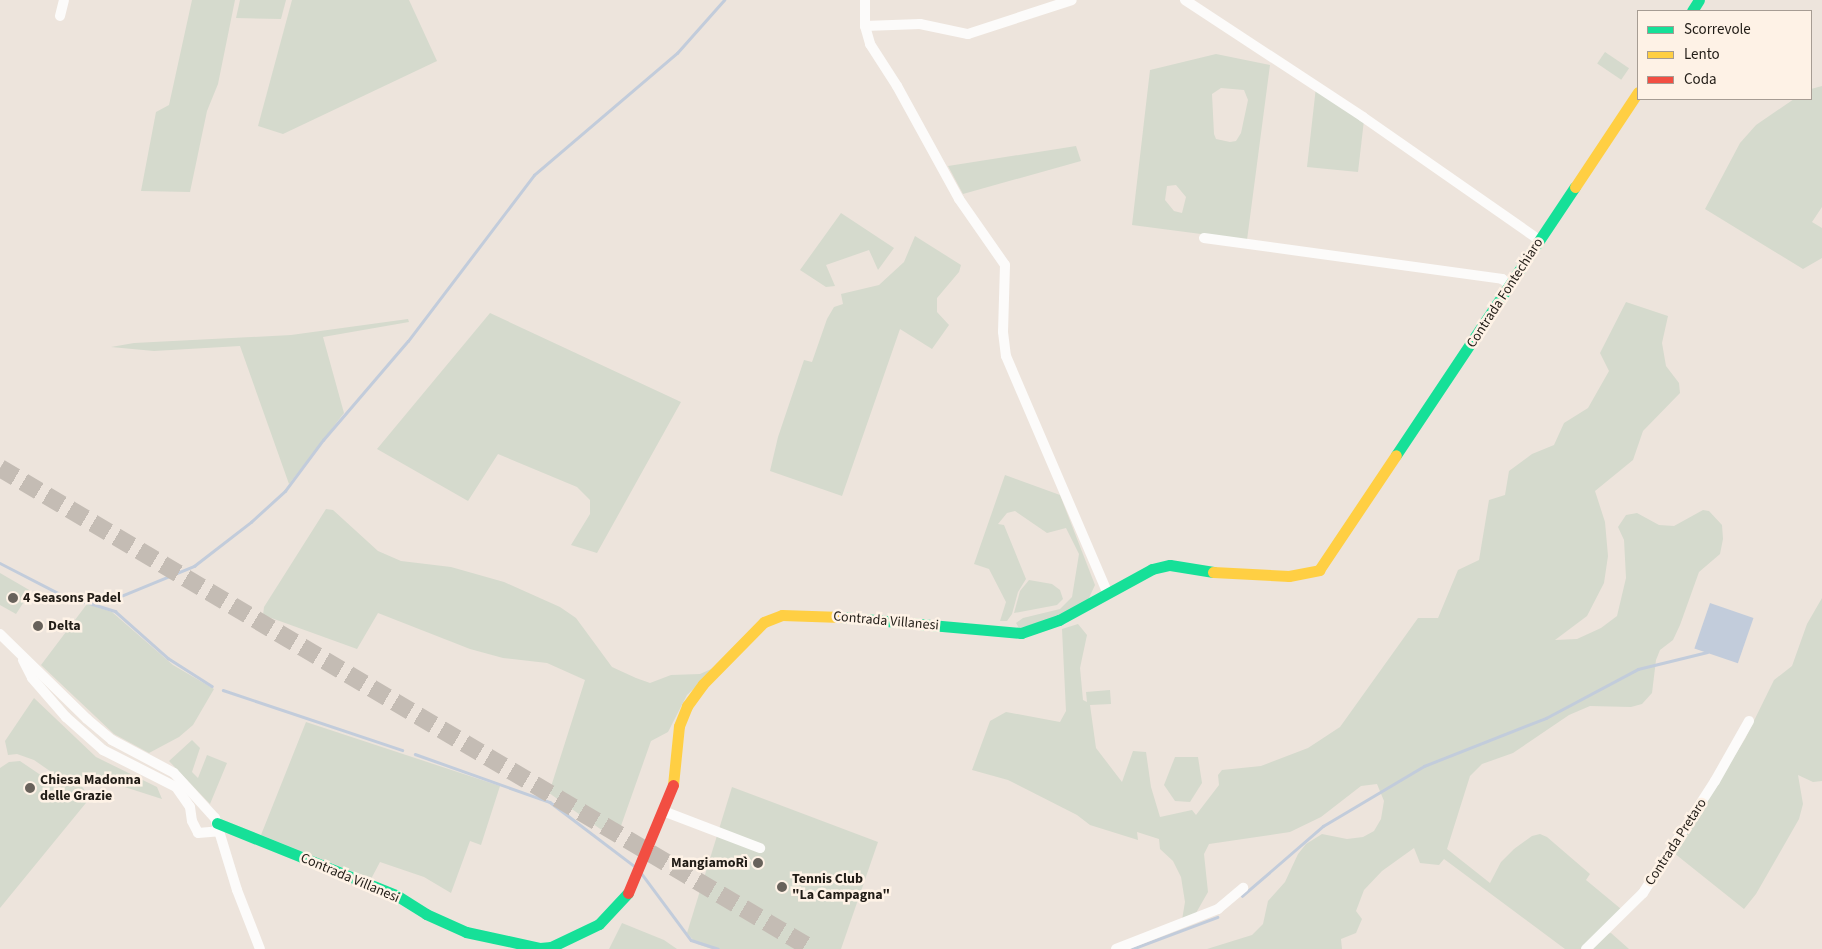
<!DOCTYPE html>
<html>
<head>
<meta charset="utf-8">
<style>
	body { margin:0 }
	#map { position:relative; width:1822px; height:949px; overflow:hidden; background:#ede4dc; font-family:"Source Sans 3",sans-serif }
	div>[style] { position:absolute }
	.green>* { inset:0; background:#d5dacd; transform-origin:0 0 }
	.water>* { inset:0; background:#c2ccdb; transform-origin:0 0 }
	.stream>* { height:2.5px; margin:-1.25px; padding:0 1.25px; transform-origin:1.25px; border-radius:1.25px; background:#c2ccdb }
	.highway-tunnel>* { height:18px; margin-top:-9px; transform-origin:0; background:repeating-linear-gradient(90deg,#c4bcb4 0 18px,transparent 0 27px) }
	.street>* { height:10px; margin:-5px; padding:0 5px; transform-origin:5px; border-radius:5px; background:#fcfbfa }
	.fast>* { height:11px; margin:-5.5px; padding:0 5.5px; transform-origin:5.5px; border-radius:5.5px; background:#16e098 }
	.slow>* { height:11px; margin:-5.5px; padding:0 5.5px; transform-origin:5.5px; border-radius:5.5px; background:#ffcf43 }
	.jam>* { height:11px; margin:-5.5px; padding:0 5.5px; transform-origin:5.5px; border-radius:5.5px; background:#f24e42 }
	.dots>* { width:14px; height:14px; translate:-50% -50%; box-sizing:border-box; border:2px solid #fef2e6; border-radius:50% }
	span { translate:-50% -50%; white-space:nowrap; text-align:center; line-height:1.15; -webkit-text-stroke:5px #fef2e6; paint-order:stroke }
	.street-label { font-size:14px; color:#211c16 }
	.poi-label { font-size:14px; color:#211c16; font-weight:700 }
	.left { translate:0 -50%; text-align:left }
	.right { translate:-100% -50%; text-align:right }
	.legend { position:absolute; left:1637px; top:10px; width:175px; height:90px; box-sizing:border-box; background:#fef2e6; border:1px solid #a69c93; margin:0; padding:6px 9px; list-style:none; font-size:15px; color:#211c16 }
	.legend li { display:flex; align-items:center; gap:10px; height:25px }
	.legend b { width:25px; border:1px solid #a69c93 }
</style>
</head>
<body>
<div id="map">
	<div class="green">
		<div style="clip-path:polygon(192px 0,235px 0,218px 84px,207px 111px,190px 192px,141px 191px,156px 112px,169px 105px)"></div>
		<div style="clip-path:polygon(240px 0,286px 0,281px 19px,236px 18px)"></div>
		<div style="clip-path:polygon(292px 0,409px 0,437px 61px,283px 134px,258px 126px)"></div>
		<div style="left:1605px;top:52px;width:29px;height:14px;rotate:34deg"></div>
		<div style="clip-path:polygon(evenodd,1216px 54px,1270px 65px,1247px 240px,1132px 225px,1150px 70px,1216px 54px,1221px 88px,1244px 90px,1248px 100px,1241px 133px,1236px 141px,1230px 142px,1216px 139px,1214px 134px,1212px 94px,1221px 88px,1216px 54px,1176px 185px,1186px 197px,1182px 213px,1174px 211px,1165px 200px,1167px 186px,1176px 185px)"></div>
		<div style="clip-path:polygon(1822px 86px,1822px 207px,1812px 222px,1822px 228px,1822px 258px,1803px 269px,1705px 209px,1740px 143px,1756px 125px,1794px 99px,1811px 99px,1811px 89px)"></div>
		<div style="clip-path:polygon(1316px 87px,1364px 120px,1358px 172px,1307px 167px)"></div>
		<div style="clip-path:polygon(1076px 146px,1081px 161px,963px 194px,948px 166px)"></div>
		<div style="clip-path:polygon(841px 213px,894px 248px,878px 270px,869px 250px,826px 265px,835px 286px,826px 287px,800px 270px)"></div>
		<div style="clip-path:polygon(915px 236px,961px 265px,959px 272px,937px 298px,937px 312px,949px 325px,932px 349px,900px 329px,842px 496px,770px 471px,778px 437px,804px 360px,812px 362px,827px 319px,834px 307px,843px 304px,841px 294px,879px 285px,904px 262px)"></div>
		<div style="clip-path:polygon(1626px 302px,1668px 316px,1662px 343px,1666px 366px,1679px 383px,1680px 393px,1643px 431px,1633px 460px,1595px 491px,1605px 522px,1608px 556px,1604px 583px,1587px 616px,1555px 640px,1577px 639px,1601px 628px,1617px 616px,1626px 578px,1624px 540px,1618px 527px,1626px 515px,1637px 513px,1659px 525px,1674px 526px,1703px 510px,1709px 511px,1722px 525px,1723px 539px,1720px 554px,1699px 572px,1680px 625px,1673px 640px,1660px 650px,1656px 660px,1652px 693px,1642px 704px,1631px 707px,1590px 706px,1569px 715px,1513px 753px,1482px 764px,1470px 776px,1447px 849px,1490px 883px,1501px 862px,1514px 849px,1532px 836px,1540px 834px,1547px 837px,1590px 874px,1586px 880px,1621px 909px,1582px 949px,1565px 949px,1444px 859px,1439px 865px,1420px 863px,1414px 848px,1382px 871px,1364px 890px,1356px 911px,1362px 919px,1356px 933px,1341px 939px,1342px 949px,1207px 949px,1252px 935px,1263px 924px,1268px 901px,1285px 882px,1298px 854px,1306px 844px,1322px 834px,1347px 839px,1363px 837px,1374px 831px,1381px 819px,1384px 801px,1377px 784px,1361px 786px,1321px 817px,1290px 832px,1209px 844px,1204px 854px,1208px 892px,1196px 913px,1182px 920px,1185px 902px,1181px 877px,1173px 861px,1160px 849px,1159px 839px,1137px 832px,1138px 840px,1090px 825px,1077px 815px,1008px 780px,972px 770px,990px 721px,1006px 712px,1060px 722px,1066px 711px,1062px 629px,1078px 624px,1087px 635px,1080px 668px,1083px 700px,1087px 702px,1086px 692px,1110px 690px,1111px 704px,1090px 705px,1096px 748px,1122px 782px,1133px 751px,1146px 752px,1151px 787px,1160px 817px,1192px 810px,1196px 815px,1219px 785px,1218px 775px,1222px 770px,1261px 766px,1308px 748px,1340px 727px,1418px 618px,1438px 618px,1458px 570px,1479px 560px,1489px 500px,1505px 495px,1509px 471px,1532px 454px,1554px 445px,1564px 423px,1588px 408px,1609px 371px,1600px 353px)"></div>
		<div style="clip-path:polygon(490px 313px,681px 402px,597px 553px,571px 545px,590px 514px,590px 500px,577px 487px,498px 454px,468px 501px,377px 449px)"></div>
		<div style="clip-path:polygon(408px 319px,409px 322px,323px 337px,344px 413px,289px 484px,240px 346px,154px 351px,111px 347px,134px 343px,291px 335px)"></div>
		<div style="clip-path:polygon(1005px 475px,1060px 495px,1095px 585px,1088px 600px,1055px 619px,1019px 628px,1016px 623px,1023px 618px,1060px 609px,1072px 597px,1079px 554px,1066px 528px,1047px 533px,1015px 511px,1007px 513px,998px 524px,1004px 525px,1026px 579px,1018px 592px,1012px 614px,1007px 621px,1000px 621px,1006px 602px,989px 569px,974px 564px)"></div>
		<div style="clip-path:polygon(326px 509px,333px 510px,378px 551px,401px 561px,451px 567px,504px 582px,560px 607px,576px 618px,612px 667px,636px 678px,650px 683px,671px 675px,700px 674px,718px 666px,687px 695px,668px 732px,651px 741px,616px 840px,549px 793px,585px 680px,547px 663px,503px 658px,470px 649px,378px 613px,357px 649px,263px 615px,264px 607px)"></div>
		<div style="clip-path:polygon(0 573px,31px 591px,16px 614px,0 605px)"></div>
		<div style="clip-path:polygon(1029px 580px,1052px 584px,1060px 590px,1063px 599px,1057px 605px,1014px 613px,1020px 591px)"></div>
		<div style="clip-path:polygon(1822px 598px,1822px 781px,1813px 782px,1798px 775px,1803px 804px,1799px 819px,1756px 894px,1744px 909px,1674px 853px,1745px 739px,1774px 680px,1792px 666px,1807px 624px)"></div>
		<div style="clip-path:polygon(87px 604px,112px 612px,173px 665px,214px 689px,193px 725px,179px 737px,149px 753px,114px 734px,41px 665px)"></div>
		<div style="clip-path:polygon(34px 698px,96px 757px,157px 787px,162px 799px,109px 782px,60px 778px,34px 760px,17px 754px,8px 755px,5px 741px)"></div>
		<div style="clip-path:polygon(306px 722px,500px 786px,481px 845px,470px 841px,451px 893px,424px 877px,380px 862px,371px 879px,261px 835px)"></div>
		<div style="clip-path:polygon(192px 740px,200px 748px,192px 772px,198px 778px,207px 755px,227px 763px,210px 804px,169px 761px)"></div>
		<div style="clip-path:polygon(1175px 757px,1198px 757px,1202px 783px,1190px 802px,1175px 801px,1164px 785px)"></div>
		<div style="clip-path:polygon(20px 761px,48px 780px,81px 785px,90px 798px,0 908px,0 768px,9px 762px)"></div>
		<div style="clip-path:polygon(732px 787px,878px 842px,841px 949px,712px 949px,697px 944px,687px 933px)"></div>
		<div style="clip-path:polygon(622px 923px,664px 940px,677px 949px,609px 949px)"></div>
		<div style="clip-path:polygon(1611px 933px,1629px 949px,1592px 949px,1605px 934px)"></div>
	</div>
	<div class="water">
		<div style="left:1710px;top:603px;width:46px;height:48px;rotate:19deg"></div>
	</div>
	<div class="stream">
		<div style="left:0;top:563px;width:68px;rotate:27.3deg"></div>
		<div style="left:60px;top:594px;width:58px;rotate:17.2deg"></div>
		<div style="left:115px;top:611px;width:71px;rotate:41.6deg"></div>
		<div style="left:168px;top:658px;width:52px;rotate:32.5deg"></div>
		<div style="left:114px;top:599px;width:87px;rotate:-22.4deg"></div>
		<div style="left:194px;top:566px;width:72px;rotate:-37.7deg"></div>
		<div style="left:251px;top:522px;width:46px;rotate:-42.4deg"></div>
		<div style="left:285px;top:491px;width:64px;rotate:-53.3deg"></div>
		<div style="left:323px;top:440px;width:130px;rotate:-49.4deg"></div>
		<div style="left:408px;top:341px;width:208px;rotate:-52.8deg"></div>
		<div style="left:534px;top:175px;width:188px;rotate:-40.5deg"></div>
		<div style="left:677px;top:53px;width:71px;rotate:-48.4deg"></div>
		<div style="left:223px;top:690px;width:189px;rotate:18.5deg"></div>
		<div style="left:415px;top:754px;width:143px;rotate:19.6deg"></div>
		<div style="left:550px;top:802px;width:104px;rotate:37.2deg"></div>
		<div style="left:642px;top:874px;width:82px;rotate:53.4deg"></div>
		<div style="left:691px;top:940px;width:28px;rotate:18deg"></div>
		<div style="left:1242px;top:896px;width:107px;rotate:-40.8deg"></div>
		<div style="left:1323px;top:826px;width:117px;rotate:-30.7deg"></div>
		<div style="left:1424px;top:766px;width:131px;rotate:-21.5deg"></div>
		<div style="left:1546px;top:718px;width:104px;rotate:-28deg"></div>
		<div style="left:1638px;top:669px;width:71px;rotate:-13.8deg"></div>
		<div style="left:1132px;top:949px;width:91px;rotate:-20.6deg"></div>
	</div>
	<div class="highway-tunnel">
		<div style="left:0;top:468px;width:944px;rotate:30.64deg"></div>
	</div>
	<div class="street">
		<div style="left:865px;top:0;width:26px;rotate:90deg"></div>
		<div style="left:865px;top:26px;width:19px;rotate:74deg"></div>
		<div style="left:870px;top:44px;width:50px;rotate:57.3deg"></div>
		<div style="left:897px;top:86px;width:129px;rotate:61.2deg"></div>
		<div style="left:959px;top:199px;width:80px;rotate:55.1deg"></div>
		<div style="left:1005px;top:265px;width:67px;rotate:91.7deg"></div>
		<div style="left:1003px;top:332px;width:24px;rotate:83deg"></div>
		<div style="left:1006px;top:356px;width:257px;rotate:66.8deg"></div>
		<div style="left:1185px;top:0;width:213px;rotate:33.3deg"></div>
		<div style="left:1363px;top:117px;width:215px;rotate:34.9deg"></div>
		<div style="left:60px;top:16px;width:16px;rotate:-76deg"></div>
		<div style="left:865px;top:26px;width:55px;rotate:-2.1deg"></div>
		<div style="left:920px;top:24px;width:49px;rotate:11.8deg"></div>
		<div style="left:968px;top:34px;width:109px;rotate:-18.1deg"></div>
		<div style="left:1204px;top:238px;width:301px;rotate:7.8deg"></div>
		<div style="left:1502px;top:279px;width:11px;rotate:34deg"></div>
		<div style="left:0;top:634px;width:122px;rotate:44.3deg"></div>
		<div style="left:87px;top:719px;width:33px;rotate:40deg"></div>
		<div style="left:112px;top:740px;width:70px;rotate:28deg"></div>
		<div style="left:174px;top:773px;width:61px;rotate:47.7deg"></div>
		<div style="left:215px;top:818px;width:75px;rotate:73deg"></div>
		<div style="left:237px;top:890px;width:63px;rotate:68.7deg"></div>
		<div style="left:23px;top:660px;width:20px;rotate:63deg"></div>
		<div style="left:32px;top:678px;width:52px;rotate:48.9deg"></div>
		<div style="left:66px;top:717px;width:50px;rotate:41.7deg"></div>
		<div style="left:103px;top:750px;width:82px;rotate:26.9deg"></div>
		<div style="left:176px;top:787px;width:24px;rotate:55deg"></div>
		<div style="left:190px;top:807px;width:14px;rotate:82deg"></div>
		<div style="left:192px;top:821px;width:13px;rotate:63deg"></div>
		<div style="left:198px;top:833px;width:21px;rotate:-5deg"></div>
		<div style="left:663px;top:811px;width:104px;rotate:20.9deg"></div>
		<div style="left:1116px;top:949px;width:110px;rotate:-21.4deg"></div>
		<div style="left:1218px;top:909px;width:33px;rotate:-40deg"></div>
		<div style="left:1586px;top:949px;width:80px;rotate:-44.5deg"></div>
		<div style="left:1643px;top:893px;width:133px;rotate:-57.3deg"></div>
		<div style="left:1715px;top:781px;width:69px;rotate:-60.5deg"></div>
	</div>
	<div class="fast">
		<div style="left:1692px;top:11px;width:13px;rotate:-58deg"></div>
		<div style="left:1396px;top:455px;width:322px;rotate:-56.3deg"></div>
		<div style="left:841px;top:617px;width:181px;rotate:5.1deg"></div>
		<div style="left:1021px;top:633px;width:40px;rotate:-18.9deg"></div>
		<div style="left:1059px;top:620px;width:106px;rotate:-28.7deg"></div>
		<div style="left:1152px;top:569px;width:18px;rotate:-13deg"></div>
		<div style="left:1170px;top:565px;width:44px;rotate:9.2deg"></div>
		<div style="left:217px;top:823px;width:193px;rotate:21.9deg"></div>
		<div style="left:396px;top:895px;width:36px;rotate:32deg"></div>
		<div style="left:426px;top:914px;width:44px;rotate:24.2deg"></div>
		<div style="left:466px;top:932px;width:76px;rotate:12.2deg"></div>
		<div style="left:540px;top:948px;width:11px;rotate:-5deg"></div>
		<div style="left:551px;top:947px;width:53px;rotate:-25.6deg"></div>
		<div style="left:599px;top:924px;width:42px;rotate:-46.9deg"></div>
	</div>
	<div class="slow">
		<div style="left:1575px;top:187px;width:114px;rotate:-56.4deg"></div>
		<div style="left:1213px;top:572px;width:76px;rotate:3deg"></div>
		<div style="left:1289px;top:576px;width:31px;rotate:-11deg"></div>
		<div style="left:1319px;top:570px;width:138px;rotate:-56.2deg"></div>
		<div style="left:673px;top:785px;width:59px;rotate:-84.2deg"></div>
		<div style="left:679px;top:726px;width:22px;rotate:-68deg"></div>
		<div style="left:687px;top:706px;width:27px;rotate:-54deg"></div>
		<div style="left:703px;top:684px;width:87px;rotate:-45.5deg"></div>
		<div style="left:764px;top:622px;width:19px;rotate:-21deg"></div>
		<div style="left:782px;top:615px;width:59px;rotate:1.9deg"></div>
	</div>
	<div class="jam">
		<div style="left:628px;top:893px;width:117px;rotate:-67.4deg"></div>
	</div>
	<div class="dots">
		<div style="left:13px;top:598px;background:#68625b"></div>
		<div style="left:38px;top:626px;background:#68625b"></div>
		<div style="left:30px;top:788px;background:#68625b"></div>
		<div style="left:758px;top:863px;background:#68625b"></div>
		<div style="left:782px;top:887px;background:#68625b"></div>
	</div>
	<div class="street-label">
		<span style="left:1505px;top:293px;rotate:-57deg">Contrada Fontechiaro</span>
		<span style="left:886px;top:621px;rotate:5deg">Contrada Villanesi</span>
		<span style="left:1676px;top:842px;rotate:-57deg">Contrada Pretaro</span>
		<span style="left:350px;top:878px;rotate:23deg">Contrada Villanesi</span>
	</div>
	<div class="poi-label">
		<span class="left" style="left:23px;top:598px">4 Seasons Padel</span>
		<span class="left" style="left:48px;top:626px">Delta</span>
		<span class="left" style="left:40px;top:788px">Chiesa Madonna<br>delle Grazie</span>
		<span class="right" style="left:748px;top:863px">MangiamoRì</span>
		<span class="left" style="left:792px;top:887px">Tennis Club<br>"La Campagna"</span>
	</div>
	<ul class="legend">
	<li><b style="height:6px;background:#16e098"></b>Scorrevole</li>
	<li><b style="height:6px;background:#ffcf43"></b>Lento</li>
	<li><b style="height:6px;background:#f24e42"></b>Coda</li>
	</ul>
</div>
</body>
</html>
